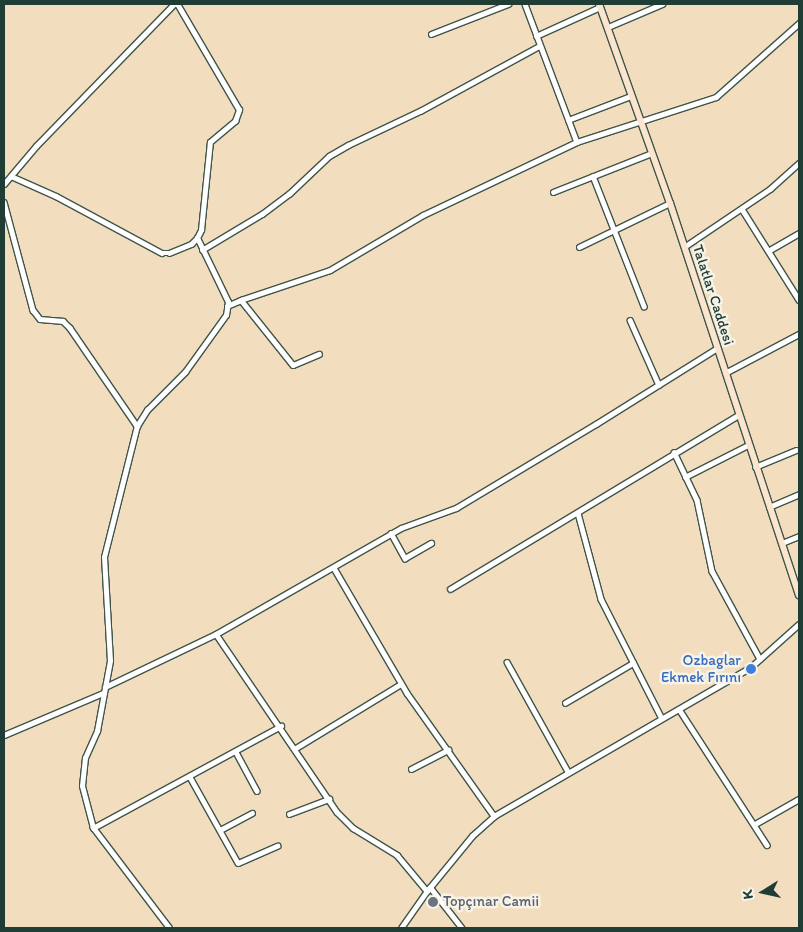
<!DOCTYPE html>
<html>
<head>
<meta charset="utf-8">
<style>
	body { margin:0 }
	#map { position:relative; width:803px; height:932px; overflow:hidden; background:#f3ddbf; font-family:Itim,sans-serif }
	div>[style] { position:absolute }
	.roads { filter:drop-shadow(1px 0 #3f5549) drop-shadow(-1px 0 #3f5549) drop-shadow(0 1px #3f5549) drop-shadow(0 -1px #3f5549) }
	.street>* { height:4.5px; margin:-2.25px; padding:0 2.25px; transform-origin:2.25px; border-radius:2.25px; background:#fff }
	.secondary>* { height:6px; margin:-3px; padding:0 3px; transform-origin:3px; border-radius:3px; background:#fce5cf }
	.dots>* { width:14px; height:14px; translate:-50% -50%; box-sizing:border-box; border:2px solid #f7f3e8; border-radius:50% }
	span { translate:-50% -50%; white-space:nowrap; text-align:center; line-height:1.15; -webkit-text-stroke:5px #f7f3e8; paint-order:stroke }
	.street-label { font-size:15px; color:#1f3d34 }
	.shop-label { font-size:15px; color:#366cbe }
	.right { translate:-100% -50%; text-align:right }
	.worship-label { font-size:15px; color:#5b616d }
	.left { translate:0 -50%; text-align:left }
	.frame { position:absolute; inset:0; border:5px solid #1f3d34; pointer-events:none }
	.north { position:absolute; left:738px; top:867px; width:50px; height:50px; -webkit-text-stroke:4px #f7f3e8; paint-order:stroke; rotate:260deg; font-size:14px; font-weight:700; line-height:20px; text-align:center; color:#1f3d34 }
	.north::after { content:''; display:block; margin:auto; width:18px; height:22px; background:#1f3d34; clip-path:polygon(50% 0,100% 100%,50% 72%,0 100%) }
</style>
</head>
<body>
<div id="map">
	<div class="roads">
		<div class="street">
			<div style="left:525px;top:4px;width:147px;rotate:69.4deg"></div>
			<div style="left:608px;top:27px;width:59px;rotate:-23.1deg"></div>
			<div style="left:431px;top:34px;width:83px;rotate:-21.3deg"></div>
			<div style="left:536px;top:36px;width:70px;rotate:-24.4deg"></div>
			<div style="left:568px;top:120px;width:67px;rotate:-20.9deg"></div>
			<div style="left:11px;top:176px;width:49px;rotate:24deg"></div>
			<div style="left:56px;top:196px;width:120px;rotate:28.3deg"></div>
			<div style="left:162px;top:253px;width:7px"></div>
			<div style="left:169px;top:253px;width:24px;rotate:-22deg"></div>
			<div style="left:191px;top:244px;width:8px;rotate:-45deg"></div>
			<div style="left:197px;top:238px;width:9px;rotate:-63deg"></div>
			<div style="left:201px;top:230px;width:88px;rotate:-84.2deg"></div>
			<div style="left:210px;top:142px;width:33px;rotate:-40deg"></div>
			<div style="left:235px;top:121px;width:12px;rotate:-70deg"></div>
			<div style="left:239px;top:110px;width:123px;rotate:-120.3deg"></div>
			<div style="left:593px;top:176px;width:140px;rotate:68.6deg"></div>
			<div style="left:4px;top:184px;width:50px;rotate:-49.9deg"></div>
			<div style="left:36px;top:146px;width:198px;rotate:-45.8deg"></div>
			<div style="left:553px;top:192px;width:106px;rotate:-21.5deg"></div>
			<div style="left:4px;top:202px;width:112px;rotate:75deg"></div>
			<div style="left:33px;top:310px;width:11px;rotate:52deg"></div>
			<div style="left:40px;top:319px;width:23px;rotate:5deg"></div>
			<div style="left:63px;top:321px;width:10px;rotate:45deg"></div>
			<div style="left:70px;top:328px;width:119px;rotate:55.6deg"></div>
			<div style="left:742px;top:209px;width:107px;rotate:57.9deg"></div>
			<div style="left:579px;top:247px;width:101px;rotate:-25.8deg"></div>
			<div style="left:684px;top:247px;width:104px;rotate:-34deg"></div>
			<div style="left:770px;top:189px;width:39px;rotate:-42deg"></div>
			<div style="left:202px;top:250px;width:70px;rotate:-31deg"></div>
			<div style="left:262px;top:214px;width:34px;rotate:-37deg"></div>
			<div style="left:289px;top:194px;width:55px;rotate:-43.5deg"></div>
			<div style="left:329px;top:156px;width:22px;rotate:-30deg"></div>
			<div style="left:348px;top:145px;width:80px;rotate:-25.3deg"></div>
			<div style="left:420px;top:111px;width:136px;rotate:-28.6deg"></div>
			<div style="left:768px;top:251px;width:36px;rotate:-30deg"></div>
			<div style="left:241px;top:300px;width:94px;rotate:-18.6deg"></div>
			<div style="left:330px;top:270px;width:108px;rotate:-30.6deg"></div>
			<div style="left:423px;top:215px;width:170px;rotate:-25.4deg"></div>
			<div style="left:577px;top:142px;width:146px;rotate:-17.9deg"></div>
			<div style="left:716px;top:97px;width:111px;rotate:-41.7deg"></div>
			<div style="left:227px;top:306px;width:15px;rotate:-23deg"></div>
			<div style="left:241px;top:300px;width:83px;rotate:51.3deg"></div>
			<div style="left:293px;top:365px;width:28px;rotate:-23deg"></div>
			<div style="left:630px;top:320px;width:71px;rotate:66deg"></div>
			<div style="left:725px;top:373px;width:84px;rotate:-27.8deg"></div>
			<div style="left:674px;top:452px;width:53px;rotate:64.4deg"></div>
			<div style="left:697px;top:500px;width:73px;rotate:78.1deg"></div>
			<div style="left:712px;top:571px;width:100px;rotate:61.4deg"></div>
			<div style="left:755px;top:467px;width:44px;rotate:-22.5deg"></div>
			<div style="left:685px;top:477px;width:71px;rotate:-26.9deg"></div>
			<div style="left:769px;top:507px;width:33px;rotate:-23deg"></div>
			<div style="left:578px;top:513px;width:89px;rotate:75deg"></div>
			<div style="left:601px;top:599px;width:132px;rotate:63deg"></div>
			<div style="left:391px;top:533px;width:29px;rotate:61deg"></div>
			<div style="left:405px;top:558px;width:30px;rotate:-30deg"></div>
			<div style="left:782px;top:543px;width:18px;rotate:-22deg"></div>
			<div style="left:334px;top:568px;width:145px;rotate:59.7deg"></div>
			<div style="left:407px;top:693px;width:151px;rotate:54.7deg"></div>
			<div style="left:450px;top:589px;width:336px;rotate:-31.1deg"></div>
			<div style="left:216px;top:634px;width:215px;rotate:55.8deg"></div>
			<div style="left:337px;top:812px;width:23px;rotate:45deg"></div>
			<div style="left:353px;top:828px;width:52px;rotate:31.5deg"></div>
			<div style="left:397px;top:855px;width:47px;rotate:50.2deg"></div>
			<div style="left:507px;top:662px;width:124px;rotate:60.9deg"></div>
			<div style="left:105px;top:687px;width:123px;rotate:-25.5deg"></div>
			<div style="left:216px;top:634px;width:213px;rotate:-29.8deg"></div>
			<div style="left:401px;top:528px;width:59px;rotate:-20deg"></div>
			<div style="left:456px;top:508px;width:163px;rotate:-31deg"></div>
			<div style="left:596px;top:424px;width:143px;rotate:-32.1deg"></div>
			<div style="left:565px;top:703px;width:79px;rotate:-30.5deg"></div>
			<div style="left:679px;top:709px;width:162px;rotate:57.1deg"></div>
			<div style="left:4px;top:735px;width:108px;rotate:-23deg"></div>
			<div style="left:296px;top:748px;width:123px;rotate:-31.4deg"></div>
			<div style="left:236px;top:752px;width:44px;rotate:61.7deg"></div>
			<div style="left:411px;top:769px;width:42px;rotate:-27.2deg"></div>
			<div style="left:190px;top:777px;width:98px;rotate:60.8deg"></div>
			<div style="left:238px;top:863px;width:43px;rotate:-23.6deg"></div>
			<div style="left:289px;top:814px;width:43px;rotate:-20.6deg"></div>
			<div style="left:755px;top:824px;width:51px;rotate:-29.6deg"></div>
			<div style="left:93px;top:828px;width:214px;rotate:-28.5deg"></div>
			<div style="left:220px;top:830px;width:36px;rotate:-28deg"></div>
			<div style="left:430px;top:887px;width:52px;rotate:52deg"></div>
			<div style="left:169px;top:928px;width:126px;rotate:-127.2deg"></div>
			<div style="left:93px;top:828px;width:43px;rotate:-104.7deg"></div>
			<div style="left:82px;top:786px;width:28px;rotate:-84deg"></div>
			<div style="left:85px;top:758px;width:30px;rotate:-66deg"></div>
			<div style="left:97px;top:731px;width:71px;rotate:-79.5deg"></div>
			<div style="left:110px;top:661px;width:104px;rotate:-93.3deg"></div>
			<div style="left:104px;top:557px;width:135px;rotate:-75.9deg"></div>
			<div style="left:137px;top:426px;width:19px;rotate:-58deg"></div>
			<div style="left:147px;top:410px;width:54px;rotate:-45deg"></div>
			<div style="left:185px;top:372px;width:70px;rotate:-54.3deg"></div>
			<div style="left:226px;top:315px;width:13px;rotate:-81deg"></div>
			<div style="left:228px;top:302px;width:71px;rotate:-115.8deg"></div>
			<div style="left:401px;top:928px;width:45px;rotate:-54.9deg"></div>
			<div style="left:427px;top:891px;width:71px;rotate:-50.7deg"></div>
			<div style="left:472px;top:836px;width:30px;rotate:-42deg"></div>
			<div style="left:494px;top:816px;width:297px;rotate:-30.1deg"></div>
			<div style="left:751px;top:667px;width:64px;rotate:-41.9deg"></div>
		</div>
		<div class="secondary">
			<div style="left:599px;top:4px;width:211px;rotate:70.4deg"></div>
			<div style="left:670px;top:203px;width:413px;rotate:71.8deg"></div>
		</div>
	</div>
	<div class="dots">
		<div style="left:751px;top:669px;background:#3f7fe0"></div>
		<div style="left:433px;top:902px;background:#6b7280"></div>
	</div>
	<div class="street-label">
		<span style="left:713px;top:295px;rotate:72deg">Talatlar Caddesi</span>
	</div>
	<div class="shop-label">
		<span class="right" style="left:741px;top:669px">Ozbaglar<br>Ekmek Fırını</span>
	</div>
	<div class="worship-label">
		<span class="left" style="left:443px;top:902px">Topçınar Camii</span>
	</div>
	<div class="frame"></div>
	<div class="north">K</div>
</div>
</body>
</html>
